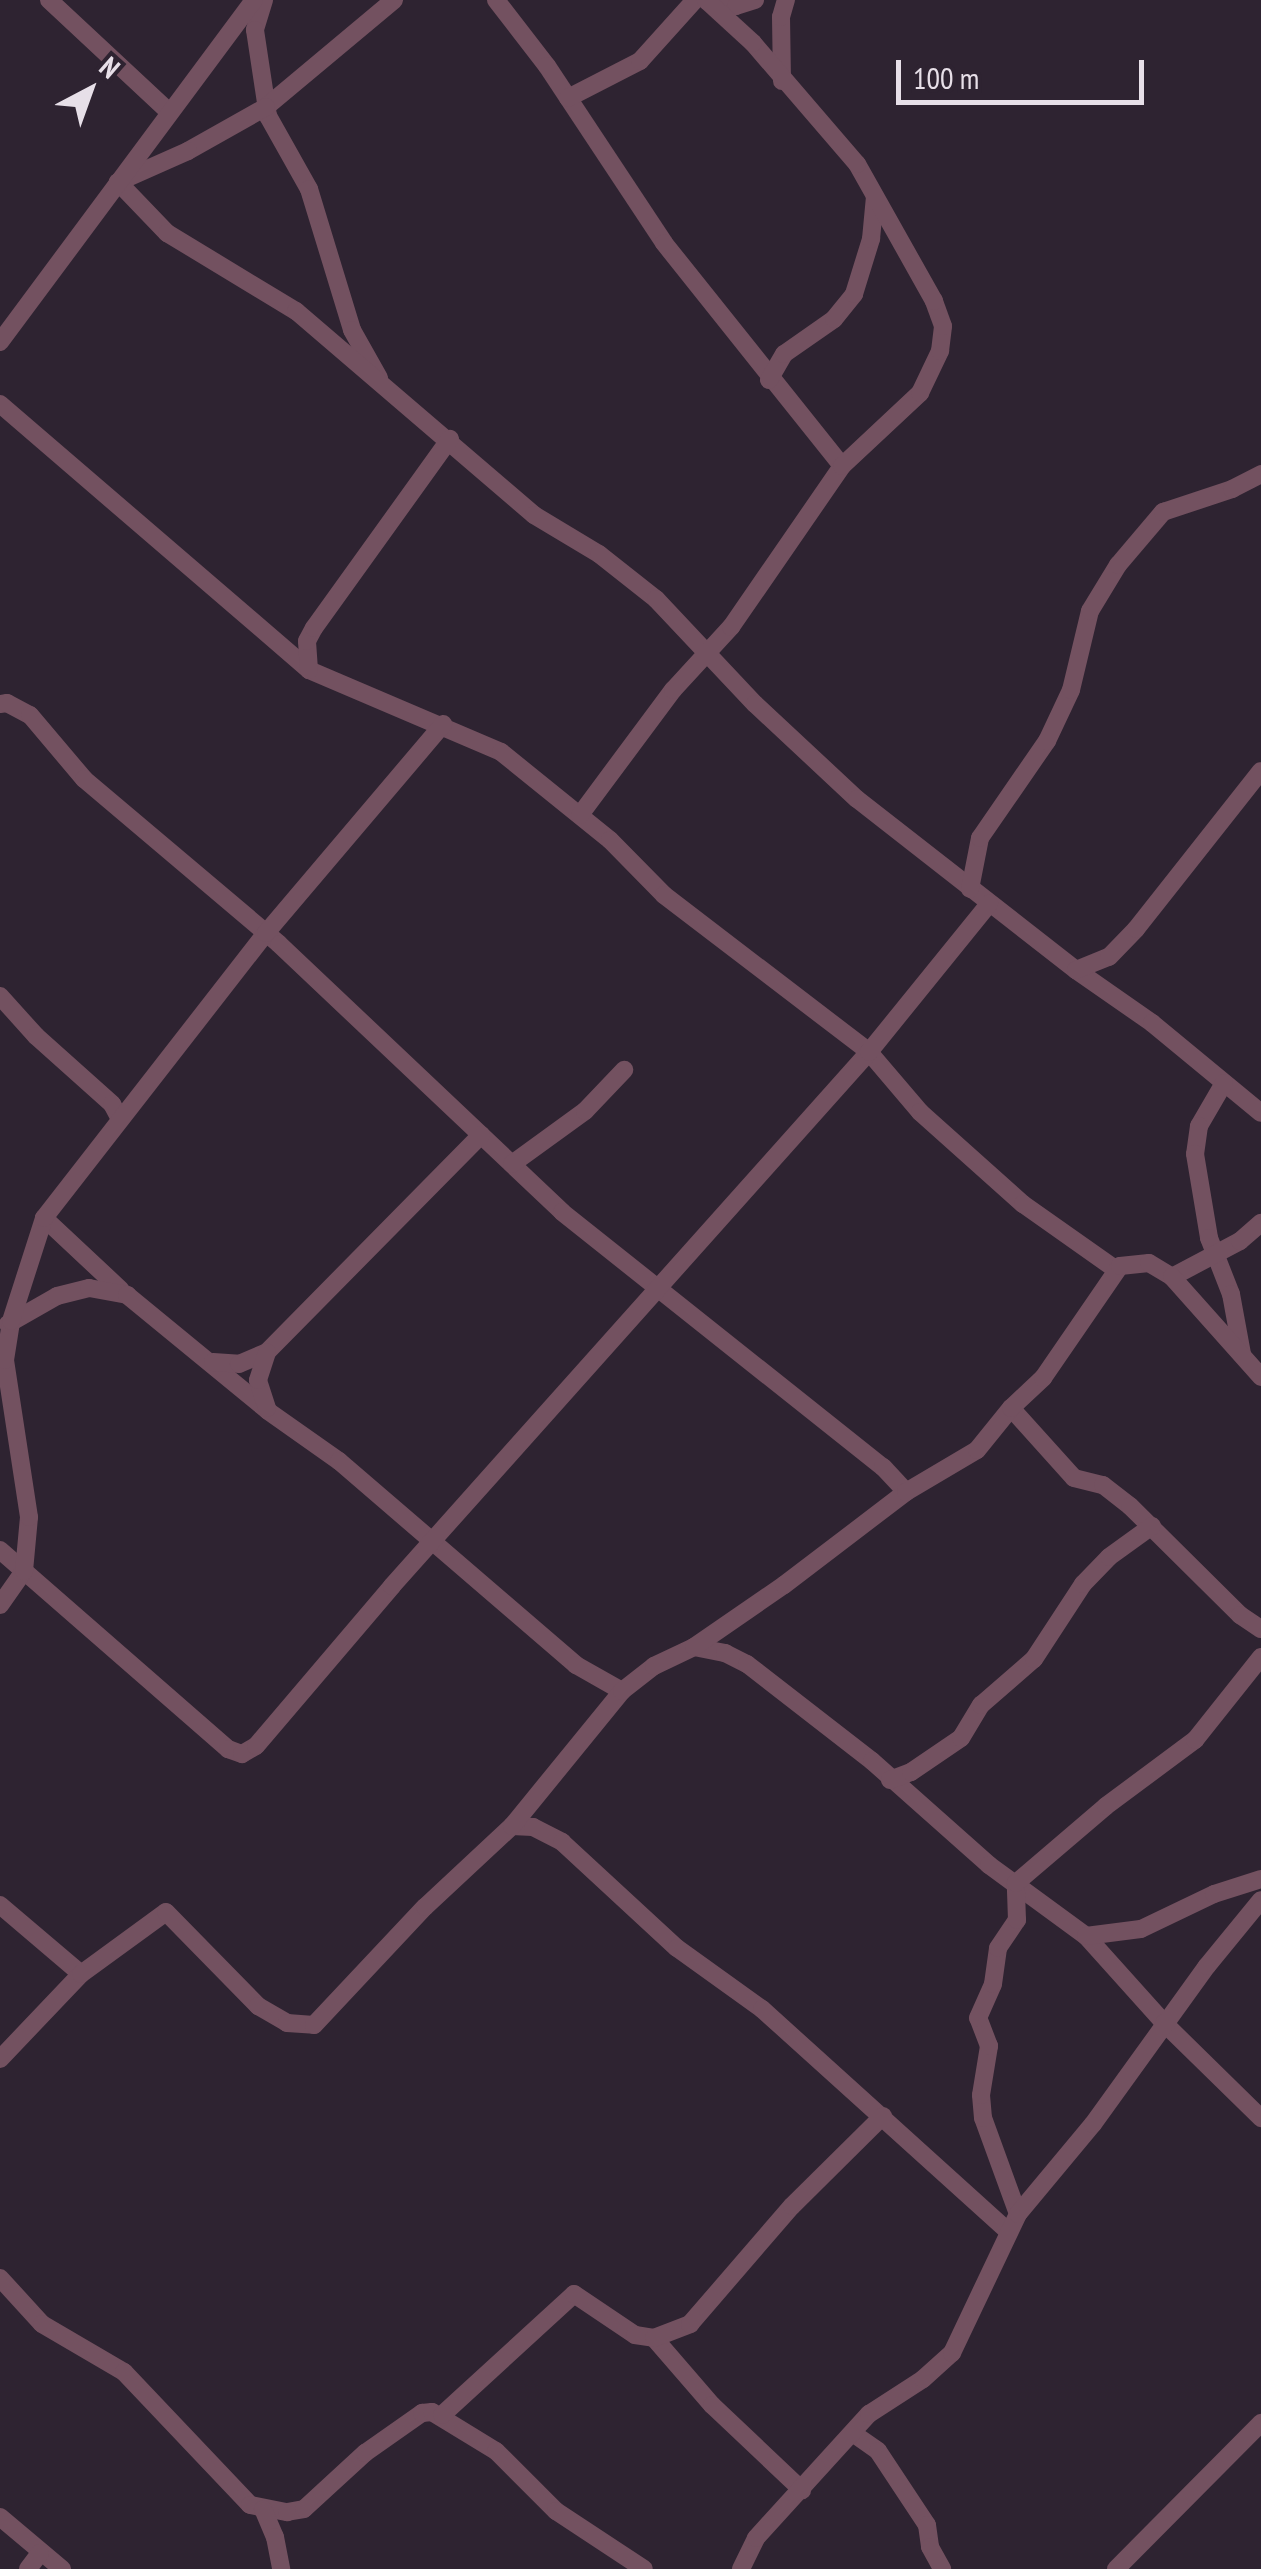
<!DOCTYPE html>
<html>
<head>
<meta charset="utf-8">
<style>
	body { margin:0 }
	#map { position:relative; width:1261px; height:2569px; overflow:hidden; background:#2e2331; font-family:"PT Sans Narrow",sans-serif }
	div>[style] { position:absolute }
	.minor>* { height:18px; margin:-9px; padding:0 9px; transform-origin:9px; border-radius:9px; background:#735160 }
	span { translate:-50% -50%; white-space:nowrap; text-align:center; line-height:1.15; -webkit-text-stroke:10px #2e2331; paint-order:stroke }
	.north { position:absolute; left:40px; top:40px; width:100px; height:100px; -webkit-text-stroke:8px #2e2331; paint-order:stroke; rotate:41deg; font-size:28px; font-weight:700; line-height:40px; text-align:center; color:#e7dfe8 }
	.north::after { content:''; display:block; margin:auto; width:35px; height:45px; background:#e7dfe8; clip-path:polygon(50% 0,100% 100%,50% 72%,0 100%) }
	.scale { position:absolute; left:896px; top:60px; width:248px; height:45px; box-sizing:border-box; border:5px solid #e7dfe8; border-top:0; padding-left:12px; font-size:30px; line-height:35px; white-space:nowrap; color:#e7dfe8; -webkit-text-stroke:8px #2e2331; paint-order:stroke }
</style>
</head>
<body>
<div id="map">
	<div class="minor">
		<div style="left:49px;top:0;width:163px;rotate:43deg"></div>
		<div style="left:264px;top:0;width:31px;rotate:107deg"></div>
		<div style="left:255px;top:30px;width:87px;rotate:81.4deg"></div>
		<div style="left:268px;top:116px;width:84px;rotate:60.7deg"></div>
		<div style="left:309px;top:189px;width:147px;rotate:73deg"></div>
		<div style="left:352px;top:330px;width:55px;rotate:60.6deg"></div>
		<div style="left:394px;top:0;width:167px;rotate:140.1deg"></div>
		<div style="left:266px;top:107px;width:90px;rotate:150.6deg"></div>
		<div style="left:188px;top:151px;width:77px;rotate:156.1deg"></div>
		<div style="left:118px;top:182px;width:71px;rotate:46.1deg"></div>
		<div style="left:167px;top:233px;width:151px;rotate:31.2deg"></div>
		<div style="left:296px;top:311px;width:313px;rotate:40.6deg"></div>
		<div style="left:534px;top:515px;width:76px;rotate:31deg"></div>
		<div style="left:599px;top:554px;width:73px;rotate:38.3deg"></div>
		<div style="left:656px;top:599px;width:144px;rotate:46.7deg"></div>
		<div style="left:755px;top:704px;width:139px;rotate:43deg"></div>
		<div style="left:857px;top:799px;width:278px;rotate:38deg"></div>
		<div style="left:1076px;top:970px;width:93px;rotate:34.9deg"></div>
		<div style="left:1152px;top:1023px;width:141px;rotate:39.5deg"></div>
		<div style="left:496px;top:0;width:83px;rotate:52.3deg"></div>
		<div style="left:547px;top:66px;width:212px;rotate:56.5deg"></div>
		<div style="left:664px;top:243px;width:285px;rotate:51.4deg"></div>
		<div style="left:707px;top:1px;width:29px;rotate:10deg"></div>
		<div style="left:736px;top:6px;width:20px;rotate:-18deg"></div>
		<div style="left:782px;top:81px;width:64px;rotate:-90.9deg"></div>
		<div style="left:781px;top:17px;width:18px;rotate:-74deg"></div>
		<div style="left:568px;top:98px;width:81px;rotate:-27.2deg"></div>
		<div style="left:640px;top:61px;width:82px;rotate:-48deg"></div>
		<div style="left:0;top:342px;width:426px;rotate:-53.4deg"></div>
		<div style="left:769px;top:380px;width:30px;rotate:-60deg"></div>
		<div style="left:784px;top:354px;width:61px;rotate:-35deg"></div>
		<div style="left:834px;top:319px;width:32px;rotate:-51deg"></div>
		<div style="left:854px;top:294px;width:58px;rotate:-72.8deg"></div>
		<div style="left:871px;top:239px;width:42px;rotate:-84.6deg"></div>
		<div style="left:0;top:404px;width:408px;rotate:40.7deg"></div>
		<div style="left:309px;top:670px;width:209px;rotate:23.1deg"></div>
		<div style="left:501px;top:752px;width:140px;rotate:38.9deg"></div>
		<div style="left:610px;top:840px;width:77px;rotate:45.5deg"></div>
		<div style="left:664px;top:895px;width:258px;rotate:37.4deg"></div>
		<div style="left:869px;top:1052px;width:79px;rotate:49.6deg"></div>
		<div style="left:920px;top:1112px;width:138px;rotate:41.8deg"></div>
		<div style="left:1023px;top:1204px;width:113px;rotate:35.2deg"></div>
		<div style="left:309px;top:670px;width:29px;rotate:-94deg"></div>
		<div style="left:307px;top:641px;width:15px;rotate:-62deg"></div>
		<div style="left:314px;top:628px;width:233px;rotate:-54.3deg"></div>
		<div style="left:0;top:704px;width:7px;rotate:-8deg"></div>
		<div style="left:7px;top:703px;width:26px;rotate:28deg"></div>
		<div style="left:30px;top:715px;width:84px;rotate:49.8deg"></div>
		<div style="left:84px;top:779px;width:255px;rotate:40.2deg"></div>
		<div style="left:279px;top:944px;width:390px;rotate:43.4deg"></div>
		<div style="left:562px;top:1212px;width:410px;rotate:38.5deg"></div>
		<div style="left:883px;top:1467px;width:34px;rotate:47deg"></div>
		<div style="left:580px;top:815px;width:156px;rotate:-53.4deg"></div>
		<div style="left:673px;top:690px;width:86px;rotate:-47.4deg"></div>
		<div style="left:731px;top:627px;width:196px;rotate:-55.4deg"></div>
		<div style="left:842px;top:466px;width:107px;rotate:-43.1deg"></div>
		<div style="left:920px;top:393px;width:47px;rotate:-64.5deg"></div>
		<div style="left:940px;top:351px;width:25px;rotate:-83deg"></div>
		<div style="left:943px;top:326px;width:27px;rotate:-110deg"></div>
		<div style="left:934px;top:301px;width:157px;rotate:-119.3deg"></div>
		<div style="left:857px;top:164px;width:160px;rotate:-130.7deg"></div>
		<div style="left:753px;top:43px;width:64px;rotate:-137.5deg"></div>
		<div style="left:970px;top:889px;width:52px;rotate:-78.9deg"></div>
		<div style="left:980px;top:838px;width:118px;rotate:-55.4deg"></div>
		<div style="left:1047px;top:741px;width:56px;rotate:-64.8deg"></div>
		<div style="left:1071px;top:690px;width:81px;rotate:-76.5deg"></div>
		<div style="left:1090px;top:611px;width:54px;rotate:-58.7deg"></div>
		<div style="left:1118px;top:565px;width:70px;rotate:-49.7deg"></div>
		<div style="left:1163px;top:512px;width:73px;rotate:-18.4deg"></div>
		<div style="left:1232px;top:489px;width:33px;rotate:-27deg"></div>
		<div style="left:1076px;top:970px;width:35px;rotate:-22deg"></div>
		<div style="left:1109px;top:957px;width:39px;rotate:-46deg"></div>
		<div style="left:1136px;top:929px;width:201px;rotate:-51.7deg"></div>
		<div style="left:0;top:996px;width:54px;rotate:48deg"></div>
		<div style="left:36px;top:1036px;width:102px;rotate:41.8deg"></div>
		<div style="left:112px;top:1104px;width:17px;rotate:62deg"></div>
		<div style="left:1224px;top:1083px;width:50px;rotate:120.2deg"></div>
		<div style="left:1199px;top:1126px;width:28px;rotate:98deg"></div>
		<div style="left:1195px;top:1154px;width:85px;rotate:80.5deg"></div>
		<div style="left:1209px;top:1238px;width:60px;rotate:68.6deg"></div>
		<div style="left:1231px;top:1294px;width:61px;rotate:79.6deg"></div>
		<div style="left:512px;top:1164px;width:90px;rotate:-36deg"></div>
		<div style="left:585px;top:1111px;width:57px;rotate:-46.4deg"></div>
		<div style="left:44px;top:1218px;width:105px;rotate:43.1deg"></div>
		<div style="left:1172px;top:1277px;width:77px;rotate:-27.9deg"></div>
		<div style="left:1240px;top:1241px;width:28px;rotate:-41deg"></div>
		<div style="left:8px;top:1324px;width:56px;rotate:-29.7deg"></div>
		<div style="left:57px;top:1296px;width:33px;rotate:-14deg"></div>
		<div style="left:89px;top:1288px;width:39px;rotate:10deg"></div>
		<div style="left:127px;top:1295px;width:183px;rotate:39.4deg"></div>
		<div style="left:268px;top:1411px;width:87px;rotate:35.2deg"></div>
		<div style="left:339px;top:1461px;width:313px;rotate:40.7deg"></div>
		<div style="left:576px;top:1665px;width:53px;rotate:29.5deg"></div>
		<div style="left:213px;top:1362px;width:26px;rotate:4deg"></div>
		<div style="left:239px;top:1364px;width:30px;rotate:-23deg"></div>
		<div style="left:267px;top:1352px;width:305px;rotate:-45.4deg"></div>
		<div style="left:267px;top:1408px;width:29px;rotate:-108deg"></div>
		<div style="left:258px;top:1380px;width:29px;rotate:-72deg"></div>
		<div style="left:1011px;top:1408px;width:94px;rotate:48deg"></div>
		<div style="left:1074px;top:1478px;width:30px;rotate:14deg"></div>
		<div style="left:1103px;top:1485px;width:34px;rotate:38deg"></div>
		<div style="left:1130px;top:1506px;width:155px;rotate:44.7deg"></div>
		<div style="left:1240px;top:1615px;width:25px;rotate:34deg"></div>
		<div style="left:0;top:1550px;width:303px;rotate:41.1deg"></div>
		<div style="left:228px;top:1749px;width:15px;rotate:20deg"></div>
		<div style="left:242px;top:1754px;width:16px;rotate:-30deg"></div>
		<div style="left:256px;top:1746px;width:210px;rotate:-49.6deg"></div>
		<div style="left:392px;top:1586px;width:716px;rotate:-48.23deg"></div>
		<div style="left:869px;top:1052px;width:191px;rotate:-51deg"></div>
		<div style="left:0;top:1605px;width:42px;rotate:-54.8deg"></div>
		<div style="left:24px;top:1571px;width:54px;rotate:-84.7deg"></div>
		<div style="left:29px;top:1517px;width:159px;rotate:-98.7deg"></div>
		<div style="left:5px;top:1360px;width:39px;rotate:-81deg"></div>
		<div style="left:11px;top:1321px;width:108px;rotate:-72.2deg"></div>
		<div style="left:44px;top:1218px;width:361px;rotate:-52.1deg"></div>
		<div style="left:266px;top:933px;width:274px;rotate:-49.7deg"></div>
		<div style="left:694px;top:1647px;width:32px;rotate:11deg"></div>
		<div style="left:725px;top:1653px;width:25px;rotate:27deg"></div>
		<div style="left:747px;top:1664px;width:158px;rotate:37.8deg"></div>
		<div style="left:872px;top:1761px;width:157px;rotate:41.6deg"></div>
		<div style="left:989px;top:1865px;width:120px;rotate:36.2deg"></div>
		<div style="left:1086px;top:1936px;width:117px;rotate:48.1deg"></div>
		<div style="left:1164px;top:2023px;width:136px;rotate:44.4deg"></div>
		<div style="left:890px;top:1780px;width:22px;rotate:-21deg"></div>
		<div style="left:911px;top:1772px;width:60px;rotate:-34.2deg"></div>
		<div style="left:961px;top:1738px;width:39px;rotate:-59deg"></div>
		<div style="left:981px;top:1705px;width:70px;rotate:-41deg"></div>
		<div style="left:1034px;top:1659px;width:90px;rotate:-56.8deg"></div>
		<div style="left:1083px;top:1584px;width:37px;rotate:-46deg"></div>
		<div style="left:1109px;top:1557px;width:53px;rotate:-35.8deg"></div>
		<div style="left:512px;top:1826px;width:21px;rotate:3deg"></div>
		<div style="left:533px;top:1827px;width:33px;rotate:27deg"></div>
		<div style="left:562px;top:1842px;width:156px;rotate:42.7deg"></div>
		<div style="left:677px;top:1948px;width:105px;rotate:35.7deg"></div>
		<div style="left:762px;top:2009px;width:331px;rotate:42.1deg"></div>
		<div style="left:0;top:1905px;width:106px;rotate:40.4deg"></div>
		<div style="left:1086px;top:1936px;width:55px;rotate:-7.3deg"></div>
		<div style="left:1141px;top:1929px;width:81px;rotate:-25.6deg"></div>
		<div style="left:1214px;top:1894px;width:49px;rotate:-17.7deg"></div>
		<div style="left:0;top:2059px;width:117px;rotate:-46.4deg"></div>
		<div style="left:81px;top:1974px;width:105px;rotate:-36.1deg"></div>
		<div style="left:166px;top:1912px;width:132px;rotate:45.6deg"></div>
		<div style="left:258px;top:2006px;width:34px;rotate:30deg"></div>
		<div style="left:287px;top:2023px;width:27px;rotate:4deg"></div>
		<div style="left:314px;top:2025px;width:162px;rotate:-46.8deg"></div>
		<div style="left:425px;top:1907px;width:119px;rotate:-43deg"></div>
		<div style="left:512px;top:1826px;width:174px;rotate:-50.8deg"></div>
		<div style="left:622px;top:1691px;width:41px;rotate:-38deg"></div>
		<div style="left:654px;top:1666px;width:44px;rotate:-25.4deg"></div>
		<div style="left:694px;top:1647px;width:109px;rotate:-34.6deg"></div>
		<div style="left:784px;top:1585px;width:153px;rotate:-37.3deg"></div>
		<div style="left:906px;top:1492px;width:82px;rotate:-30.6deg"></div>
		<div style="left:977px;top:1450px;width:54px;rotate:-51deg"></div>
		<div style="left:1011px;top:1408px;width:44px;rotate:-43.2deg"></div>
		<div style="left:1043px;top:1378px;width:136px;rotate:-55.5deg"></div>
		<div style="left:1120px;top:1266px;width:29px;rotate:-6deg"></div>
		<div style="left:1149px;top:1263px;width:27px;rotate:31deg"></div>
		<div style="left:1172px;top:1277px;width:134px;rotate:48.3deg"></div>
		<div style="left:1018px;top:2214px;width:102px;rotate:-110deg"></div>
		<div style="left:983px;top:2118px;width:23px;rotate:-95deg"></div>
		<div style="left:981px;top:2095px;width:50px;rotate:-80.7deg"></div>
		<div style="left:989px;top:2046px;width:30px;rotate:-111deg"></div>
		<div style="left:978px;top:2018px;width:37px;rotate:-66deg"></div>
		<div style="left:993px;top:1984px;width:36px;rotate:-82deg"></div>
		<div style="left:998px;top:1948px;width:34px;rotate:-56deg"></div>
		<div style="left:1017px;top:1920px;width:37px;rotate:-92deg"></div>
		<div style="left:1016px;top:1883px;width:118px;rotate:-40.5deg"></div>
		<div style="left:1106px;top:1806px;width:111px;rotate:-36.6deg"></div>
		<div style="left:1195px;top:1740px;width:106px;rotate:-51.5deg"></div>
		<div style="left:0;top:2278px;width:62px;rotate:47.6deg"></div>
		<div style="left:42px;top:2324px;width:95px;rotate:30.3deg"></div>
		<div style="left:124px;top:2372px;width:183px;rotate:46.5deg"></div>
		<div style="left:250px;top:2505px;width:38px;rotate:11deg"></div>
		<div style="left:287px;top:2512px;width:17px;rotate:-10deg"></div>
		<div style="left:304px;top:2509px;width:83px;rotate:-42.6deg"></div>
		<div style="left:365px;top:2453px;width:70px;rotate:-35.1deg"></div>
		<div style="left:422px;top:2413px;width:10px;rotate:-6deg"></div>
		<div style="left:432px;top:2412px;width:75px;rotate:31.4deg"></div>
		<div style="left:496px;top:2451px;width:85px;rotate:45deg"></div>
		<div style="left:556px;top:2511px;width:105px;rotate:33.4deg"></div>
		<div style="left:654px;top:2338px;width:89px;rotate:49.1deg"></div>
		<div style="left:712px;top:2405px;width:124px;rotate:43.4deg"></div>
		<div style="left:442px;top:2415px;width:179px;rotate:-42.5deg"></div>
		<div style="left:574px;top:2294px;width:73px;rotate:33.9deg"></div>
		<div style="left:635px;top:2335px;width:19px;rotate:9deg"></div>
		<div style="left:654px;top:2338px;width:39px;rotate:-21deg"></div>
		<div style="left:690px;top:2324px;width:156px;rotate:-49.2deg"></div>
		<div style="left:792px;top:2206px;width:128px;rotate:-44.7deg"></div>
		<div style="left:854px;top:2434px;width:29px;rotate:35deg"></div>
		<div style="left:878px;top:2451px;width:89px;rotate:56.5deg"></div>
		<div style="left:927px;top:2525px;width:22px;rotate:82deg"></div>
		<div style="left:930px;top:2547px;width:25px;rotate:61deg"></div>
		<div style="left:263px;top:2509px;width:30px;rotate:67deg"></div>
		<div style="left:275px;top:2537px;width:33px;rotate:79deg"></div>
		<div style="left:0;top:2517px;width:81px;rotate:40deg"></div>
		<div style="left:28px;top:2569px;width:20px;rotate:-53deg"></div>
		<div style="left:741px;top:2569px;width:34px;rotate:-64deg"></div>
		<div style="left:756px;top:2538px;width:168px;rotate:-47.7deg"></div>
		<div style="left:869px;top:2414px;width:64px;rotate:-32.9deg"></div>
		<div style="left:923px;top:2379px;width:39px;rotate:-42deg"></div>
		<div style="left:952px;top:2353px;width:154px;rotate:-64.6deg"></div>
		<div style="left:1018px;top:2214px;width:117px;rotate:-50.2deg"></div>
		<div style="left:1093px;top:2124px;width:195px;rotate:-54.2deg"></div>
		<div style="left:1207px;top:1966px;width:85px;rotate:-50.7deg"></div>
		<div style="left:1116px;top:2569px;width:206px;rotate:-45.2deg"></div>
	</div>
	<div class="north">N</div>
	<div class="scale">100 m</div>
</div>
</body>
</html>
